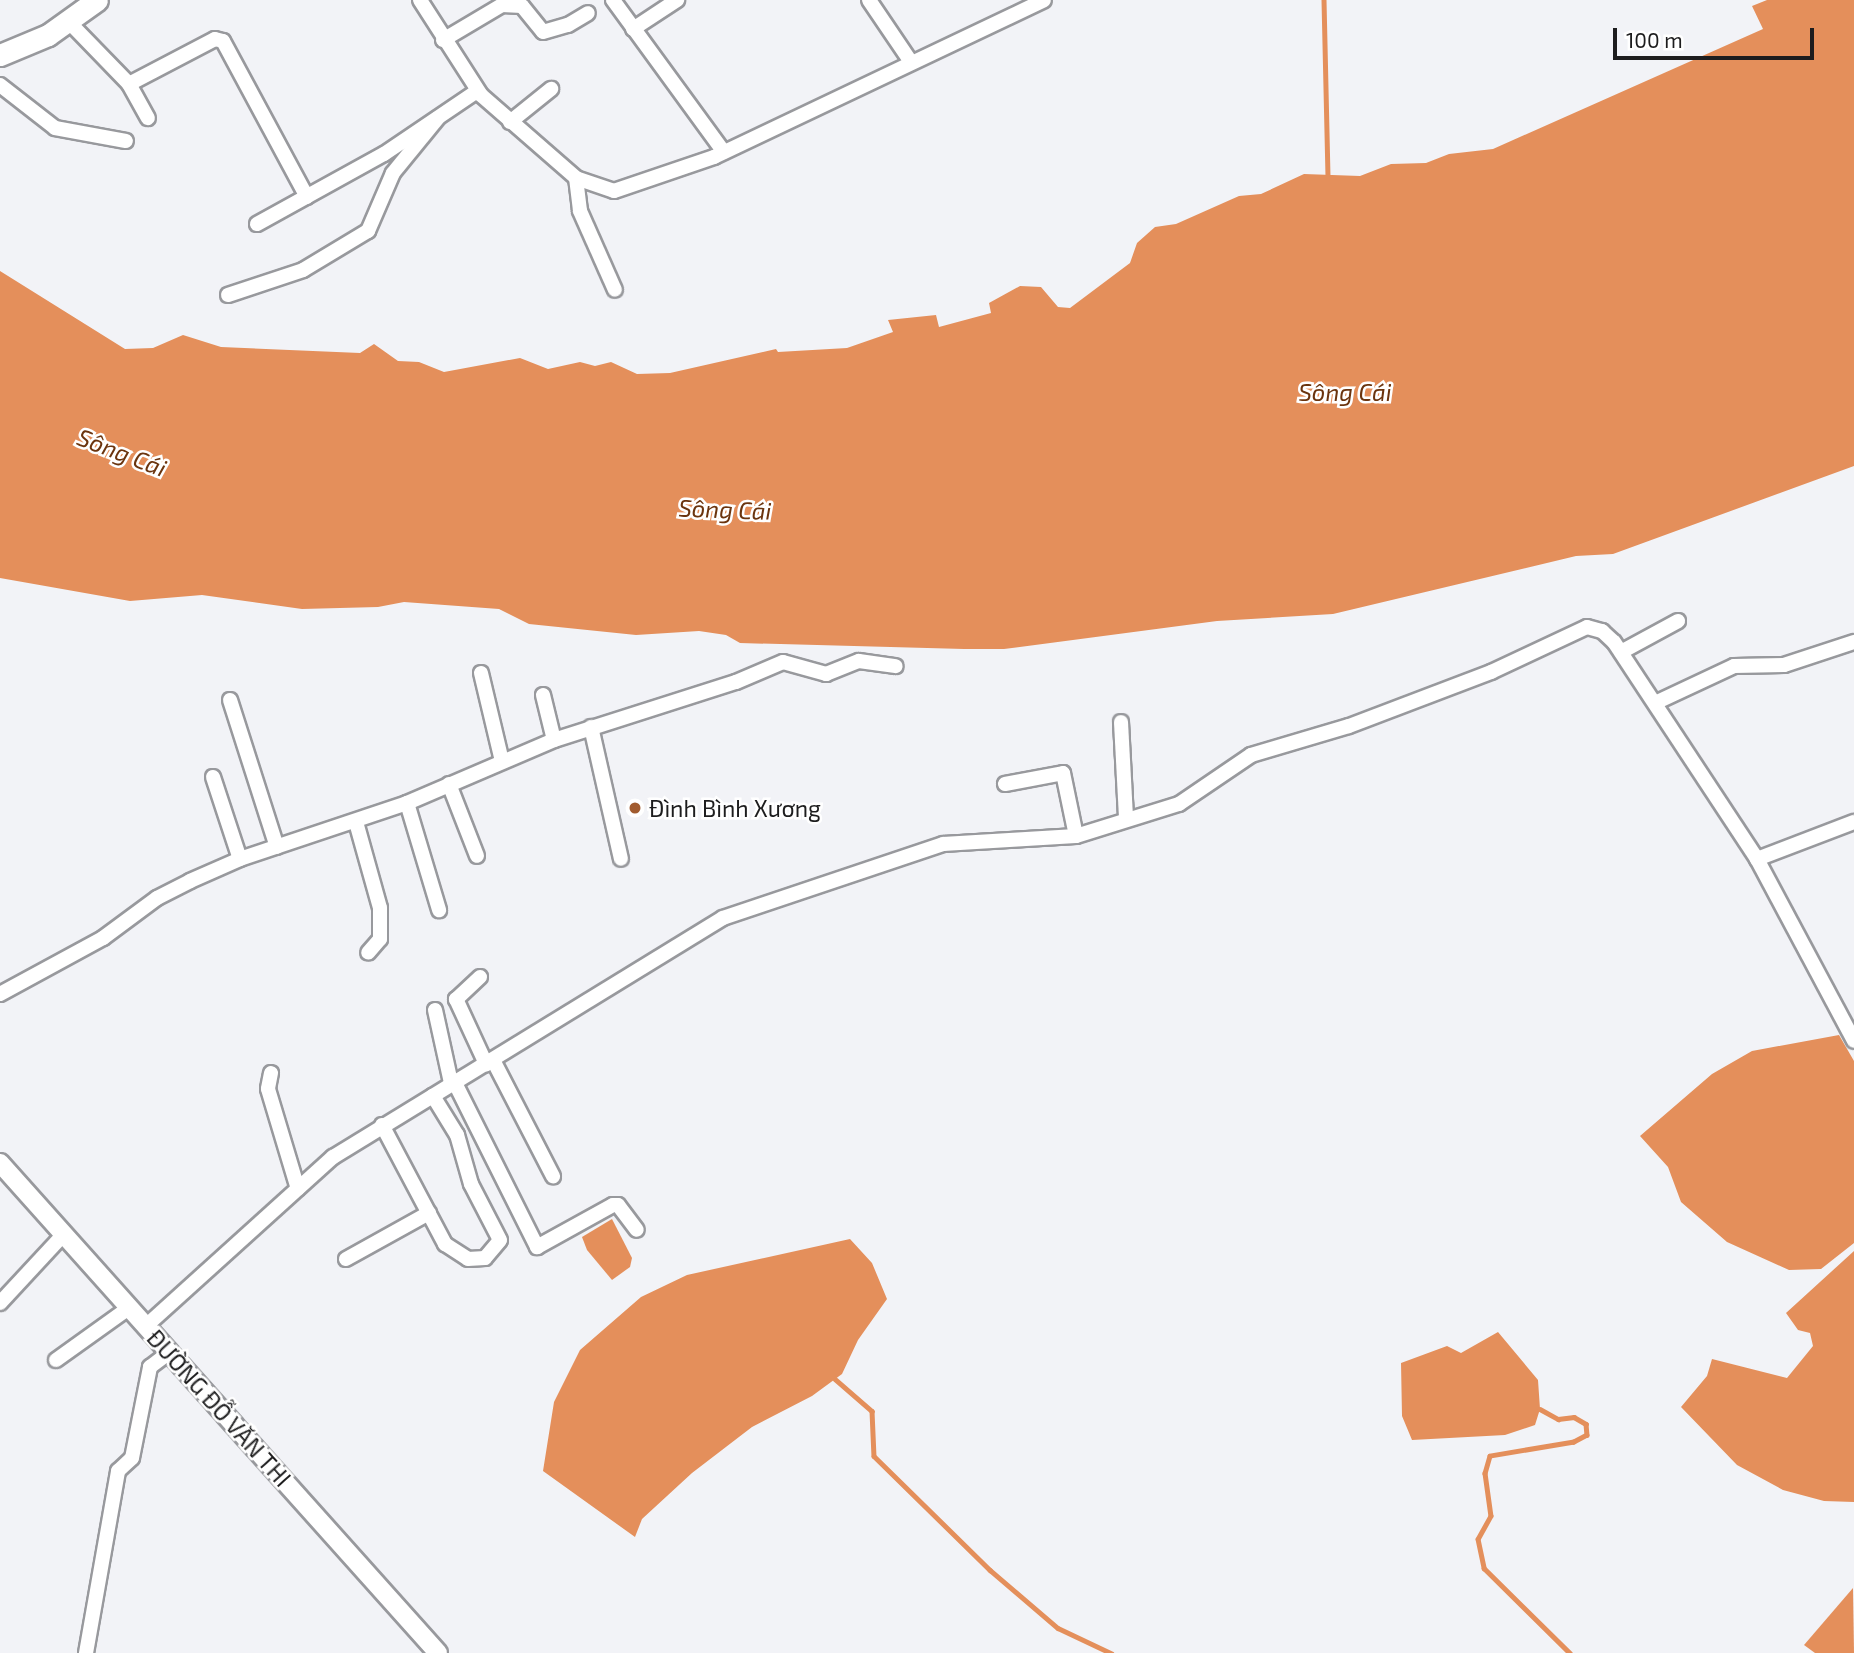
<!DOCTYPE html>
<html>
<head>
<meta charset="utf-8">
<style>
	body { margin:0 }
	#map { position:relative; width:1854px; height:1653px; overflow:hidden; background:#f2f3f7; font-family:"Exo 2",sans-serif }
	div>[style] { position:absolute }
	.water>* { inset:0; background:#e48f5b }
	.stream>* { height:4.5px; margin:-2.25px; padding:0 2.25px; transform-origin:2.25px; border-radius:2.25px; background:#e48f5b }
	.roads { filter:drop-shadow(2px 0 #98999d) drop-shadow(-2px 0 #98999d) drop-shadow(0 2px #98999d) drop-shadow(0 -2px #98999d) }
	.minor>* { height:14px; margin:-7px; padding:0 7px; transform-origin:7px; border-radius:7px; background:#fff }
	.tertiary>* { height:18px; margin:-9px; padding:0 9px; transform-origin:9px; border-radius:9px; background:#fff }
	.secondary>* { height:21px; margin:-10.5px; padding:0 10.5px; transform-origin:10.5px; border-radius:10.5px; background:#fff }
	.dots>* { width:19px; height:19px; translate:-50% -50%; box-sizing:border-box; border:4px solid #fff; border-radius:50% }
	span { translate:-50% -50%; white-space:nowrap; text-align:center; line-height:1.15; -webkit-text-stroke:5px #fff; paint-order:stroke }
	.poi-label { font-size:23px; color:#1d1d1e }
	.left { translate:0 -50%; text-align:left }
	.street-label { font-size:23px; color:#1d1d1e }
	.water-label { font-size:24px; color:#6b340e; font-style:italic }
	.scale { position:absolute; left:1613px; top:28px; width:201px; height:32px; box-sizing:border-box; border:4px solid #1d1d1e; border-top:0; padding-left:9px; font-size:21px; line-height:24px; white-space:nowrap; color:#1d1d1e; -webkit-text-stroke:5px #fff; paint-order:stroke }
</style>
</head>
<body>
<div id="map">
	<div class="water">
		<div style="clip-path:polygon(1767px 0,1854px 0,1854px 466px,1613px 554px,1576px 556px,1333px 614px,1217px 621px,1004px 649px,964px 649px,740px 643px,726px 635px,699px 631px,636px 635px,529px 624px,499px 609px,404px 602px,378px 607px,302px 609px,202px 595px,130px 601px,0 578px,0 271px,125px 349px,153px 348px,183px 335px,221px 347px,360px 353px,374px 344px,398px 361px,419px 362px,444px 372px,520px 358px,548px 369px,580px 362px,595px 366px,611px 362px,637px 374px,670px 373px,776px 349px,778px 352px,847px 348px,893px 332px,888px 320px,936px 315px,939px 327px,991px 313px,989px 303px,1020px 286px,1041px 287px,1058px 307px,1070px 308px,1130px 263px,1137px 243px,1155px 227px,1176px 224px,1239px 196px,1261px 194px,1304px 174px,1360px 176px,1391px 164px,1426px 163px,1449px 154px,1493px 149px,1763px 29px,1752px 6px)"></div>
		<div style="clip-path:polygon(1839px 1035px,1854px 1061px,1854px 1243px,1821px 1269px,1789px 1270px,1727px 1242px,1681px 1202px,1668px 1167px,1640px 1136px,1712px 1074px,1752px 1051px)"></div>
		<div style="clip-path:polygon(612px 1219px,632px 1258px,630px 1267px,612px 1280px,587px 1250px,582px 1237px)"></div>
		<div style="clip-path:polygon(850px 1239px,872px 1263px,887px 1299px,858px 1340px,842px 1374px,812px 1396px,752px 1427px,692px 1473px,642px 1519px,635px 1537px,543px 1471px,554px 1402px,580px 1350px,641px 1297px,687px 1275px)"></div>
		<div style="clip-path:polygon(1854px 1251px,1854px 1502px,1824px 1501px,1783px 1490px,1737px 1465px,1681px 1407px,1707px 1376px,1712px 1359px,1787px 1378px,1813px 1346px,1810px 1333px,1798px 1330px,1786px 1313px)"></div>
		<div style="clip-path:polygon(1498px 1332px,1538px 1380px,1540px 1409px,1535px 1425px,1505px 1435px,1412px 1440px,1402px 1416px,1401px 1363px,1447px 1346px,1461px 1353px)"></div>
		<div style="clip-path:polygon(1853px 1588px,1854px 1653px,1815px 1653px,1804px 1645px)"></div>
	</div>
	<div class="stream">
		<div style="left:1324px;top:0;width:174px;rotate:88.7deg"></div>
		<div style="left:835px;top:1379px;width:49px;rotate:40.9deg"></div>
		<div style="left:872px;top:1411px;width:45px;rotate:87.5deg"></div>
		<div style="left:874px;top:1456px;width:163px;rotate:44.5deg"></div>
		<div style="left:990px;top:1570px;width:89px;rotate:40.5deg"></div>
		<div style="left:1058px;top:1628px;width:59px;rotate:25.3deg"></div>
		<div style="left:1540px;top:1409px;width:21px;rotate:29deg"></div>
		<div style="left:1558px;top:1419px;width:16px;rotate:-7deg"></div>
		<div style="left:1574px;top:1417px;width:14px;rotate:30deg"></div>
		<div style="left:1586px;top:1424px;width:11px;rotate:85deg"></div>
		<div style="left:1587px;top:1435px;width:15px;rotate:152deg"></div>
		<div style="left:1574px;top:1442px;width:85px;rotate:170.5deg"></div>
		<div style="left:1490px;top:1456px;width:18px;rotate:106deg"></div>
		<div style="left:1485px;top:1473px;width:43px;rotate:82.1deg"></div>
		<div style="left:1491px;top:1516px;width:26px;rotate:119deg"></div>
		<div style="left:1478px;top:1539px;width:30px;rotate:78deg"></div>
		<div style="left:1484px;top:1568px;width:121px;rotate:44.7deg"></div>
	</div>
	<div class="roads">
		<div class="minor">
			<div style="left:420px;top:0;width:113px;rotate:57.3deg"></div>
			<div style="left:481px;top:95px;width:126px;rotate:41.1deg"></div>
			<div style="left:576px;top:178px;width:40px;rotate:18.9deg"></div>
			<div style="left:614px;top:191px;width:106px;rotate:-18.8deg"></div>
			<div style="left:714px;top:157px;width:365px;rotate:-25.4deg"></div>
			<div style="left:613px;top:0;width:188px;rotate:53.9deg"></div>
			<div style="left:869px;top:0;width:75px;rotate:55.9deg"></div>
			<div style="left:68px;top:21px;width:88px;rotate:45.9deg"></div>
			<div style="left:129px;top:84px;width:39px;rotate:61deg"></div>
			<div style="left:633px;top:29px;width:53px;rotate:-33.4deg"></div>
			<div style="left:443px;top:40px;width:69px;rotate:-30.7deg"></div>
			<div style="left:502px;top:5px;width:20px;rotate:3deg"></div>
			<div style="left:522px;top:6px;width:33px;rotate:51deg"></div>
			<div style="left:543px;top:32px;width:26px;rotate:-16deg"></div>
			<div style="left:568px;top:25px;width:23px;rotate:-31deg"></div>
			<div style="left:129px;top:84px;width:97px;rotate:-27.6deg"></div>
			<div style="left:215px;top:39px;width:8px;rotate:14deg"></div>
			<div style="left:223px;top:41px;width:177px;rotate:61.7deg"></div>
			<div style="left:0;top:85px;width:70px;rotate:38deg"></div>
			<div style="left:55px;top:128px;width:72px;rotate:10.4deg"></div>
			<div style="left:510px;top:122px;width:53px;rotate:-38.8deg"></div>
			<div style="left:576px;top:178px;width:33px;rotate:83deg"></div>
			<div style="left:580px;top:211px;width:86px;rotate:66.1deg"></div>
			<div style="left:257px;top:224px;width:145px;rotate:-28.9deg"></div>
			<div style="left:384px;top:154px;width:112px;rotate:-34.1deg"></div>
			<div style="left:228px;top:295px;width:79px;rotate:-18.4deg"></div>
			<div style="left:303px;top:270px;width:76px;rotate:-31deg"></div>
			<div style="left:368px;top:231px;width:63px;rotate:-66.7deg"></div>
			<div style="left:393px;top:173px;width:70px;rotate:-50.8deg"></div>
			<div style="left:1621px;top:652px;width:65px;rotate:-28.5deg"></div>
			<div style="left:481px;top:673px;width:90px;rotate:76.6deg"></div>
			<div style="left:543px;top:695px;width:46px;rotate:76.3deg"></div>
			<div style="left:230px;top:700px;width:154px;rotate:72.3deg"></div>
			<div style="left:1655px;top:703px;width:87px;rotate:-25.1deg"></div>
			<div style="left:1734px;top:666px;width:50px;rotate:-1.1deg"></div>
			<div style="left:1784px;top:665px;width:74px;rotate:-18.2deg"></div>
			<div style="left:1121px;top:722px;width:97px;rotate:87deg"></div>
			<div style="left:591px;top:727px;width:135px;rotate:77.2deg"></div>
			<div style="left:213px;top:777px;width:86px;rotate:71.8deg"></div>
			<div style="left:449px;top:784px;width:77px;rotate:68.7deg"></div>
			<div style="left:1005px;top:784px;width:59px;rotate:-10.7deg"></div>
			<div style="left:1063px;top:773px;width:64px;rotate:78.3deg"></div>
			<div style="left:407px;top:803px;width:112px;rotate:73.3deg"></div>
			<div style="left:356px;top:822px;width:89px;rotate:74.4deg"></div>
			<div style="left:380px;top:908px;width:31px;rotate:90deg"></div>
			<div style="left:380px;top:939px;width:18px;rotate:131deg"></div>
			<div style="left:1757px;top:859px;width:104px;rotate:-20.9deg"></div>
			<div style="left:480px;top:977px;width:33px;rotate:137deg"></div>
			<div style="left:456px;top:999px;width:72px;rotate:65.2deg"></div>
			<div style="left:0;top:994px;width:117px;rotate:-28.5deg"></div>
			<div style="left:103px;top:938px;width:67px;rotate:-36.5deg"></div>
			<div style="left:157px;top:898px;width:37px;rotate:-27deg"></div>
			<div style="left:190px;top:881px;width:55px;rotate:-23.7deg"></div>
			<div style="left:240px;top:859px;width:176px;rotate:-18.5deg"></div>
			<div style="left:407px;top:803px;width:160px;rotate:-23.2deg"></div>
			<div style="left:554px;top:740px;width:191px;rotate:-17.7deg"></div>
			<div style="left:736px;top:682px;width:51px;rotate:-23.1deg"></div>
			<div style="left:783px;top:662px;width:45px;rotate:15.6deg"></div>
			<div style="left:826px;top:674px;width:35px;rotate:-22deg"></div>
			<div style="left:859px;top:661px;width:37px;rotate:8deg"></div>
			<div style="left:435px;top:1010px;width:75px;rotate:77.6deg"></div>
			<div style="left:493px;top:1060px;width:131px;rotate:62.7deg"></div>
			<div style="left:271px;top:1073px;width:16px;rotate:101deg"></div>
			<div style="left:268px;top:1089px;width:104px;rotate:73.3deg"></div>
			<div style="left:454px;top:1081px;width:186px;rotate:63.4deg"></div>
			<div style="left:537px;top:1247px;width:87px;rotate:-28.9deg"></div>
			<div style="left:613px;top:1205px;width:5px"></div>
			<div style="left:618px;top:1205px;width:31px;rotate:53deg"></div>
			<div style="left:382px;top:1125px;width:135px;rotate:62.1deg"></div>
			<div style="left:445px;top:1244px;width:27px;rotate:33deg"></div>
			<div style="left:468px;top:1259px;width:17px;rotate:-3deg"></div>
			<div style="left:485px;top:1258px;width:23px;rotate:-50deg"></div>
			<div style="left:500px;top:1240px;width:63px;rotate:-117.4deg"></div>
			<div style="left:471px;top:1184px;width:51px;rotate:-105.9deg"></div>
			<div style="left:457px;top:1135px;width:46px;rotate:-121.6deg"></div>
			<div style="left:346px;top:1259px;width:95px;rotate:-29deg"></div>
			<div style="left:0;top:1303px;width:94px;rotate:-47.2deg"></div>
			<div style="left:147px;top:1325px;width:251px;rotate:-42.1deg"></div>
			<div style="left:333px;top:1157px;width:457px;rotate:-31.5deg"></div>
			<div style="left:723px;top:918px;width:232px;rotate:-18.6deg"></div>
			<div style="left:943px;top:844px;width:133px;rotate:-3.4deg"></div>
			<div style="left:1076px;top:836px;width:108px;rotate:-17.3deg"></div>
			<div style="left:1179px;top:804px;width:87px;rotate:-34.2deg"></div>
			<div style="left:1251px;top:755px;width:102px;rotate:-16.5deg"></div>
			<div style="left:1349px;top:726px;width:152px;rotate:-20.8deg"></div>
			<div style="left:1491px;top:672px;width:106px;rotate:-25.1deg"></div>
			<div style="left:1587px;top:627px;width:16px;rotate:15deg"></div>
			<div style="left:1602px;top:631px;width:16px;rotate:43deg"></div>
			<div style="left:1614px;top:642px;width:260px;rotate:56.6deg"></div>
			<div style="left:1757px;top:859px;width:206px;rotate:61.9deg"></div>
			<div style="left:56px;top:1360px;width:91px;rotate:-35.6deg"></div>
			<div style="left:86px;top:1653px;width:185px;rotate:-80deg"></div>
			<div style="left:118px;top:1471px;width:19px;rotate:-43deg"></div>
			<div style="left:132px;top:1458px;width:93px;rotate:-78.8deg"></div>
			<div style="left:150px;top:1367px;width:25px;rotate:-37deg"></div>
		</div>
		<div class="tertiary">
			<div style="left:0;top:1163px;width:657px;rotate:48.21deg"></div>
		</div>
		<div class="secondary">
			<div style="left:0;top:55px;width:52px;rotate:-22.6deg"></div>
			<div style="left:48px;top:35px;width:60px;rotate:-35.5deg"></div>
		</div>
	</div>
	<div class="dots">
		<div style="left:635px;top:808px;background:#a15b2f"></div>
	</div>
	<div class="poi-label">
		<span class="left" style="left:649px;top:808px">Đình Bình Xương</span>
	</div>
	<div class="street-label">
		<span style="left:219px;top:1408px;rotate:48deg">ĐƯỜNG ĐỖ VĂN THI</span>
	</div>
	<div class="water-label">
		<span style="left:1345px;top:392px">Sông Cái</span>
		<span style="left:122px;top:452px;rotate:21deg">Sông Cái</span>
		<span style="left:725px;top:509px;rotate:2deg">Sông Cái</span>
	</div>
	<div class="scale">100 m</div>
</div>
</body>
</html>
